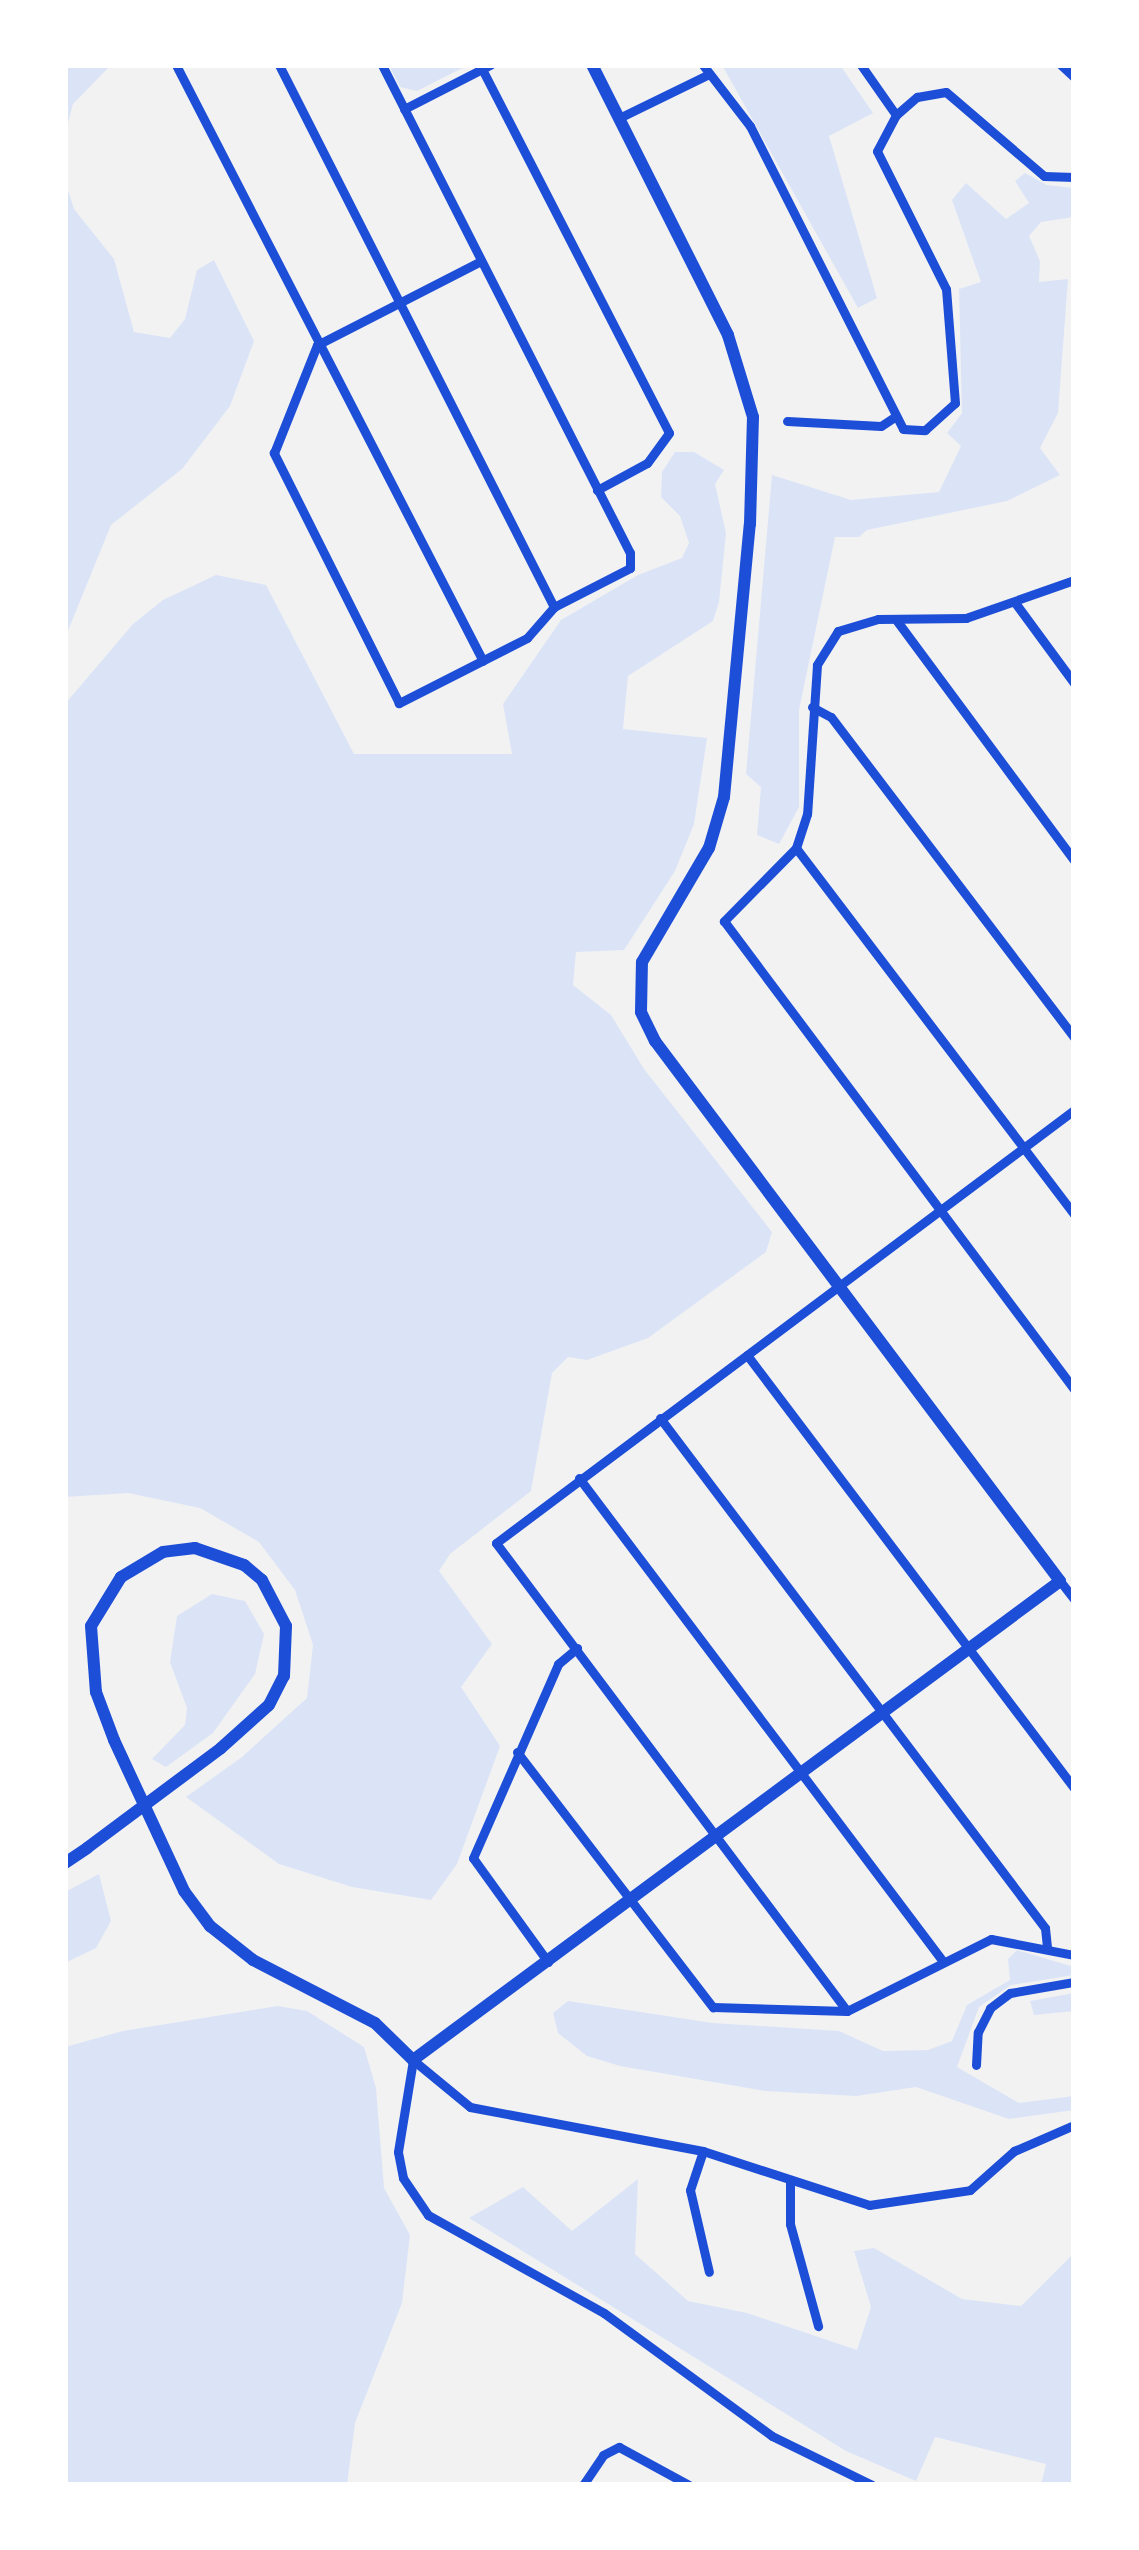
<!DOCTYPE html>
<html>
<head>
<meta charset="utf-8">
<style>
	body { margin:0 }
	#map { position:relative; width:1139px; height:2550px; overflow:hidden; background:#f2f2f2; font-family:"PT Sans Narrow",sans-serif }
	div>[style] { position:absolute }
	.green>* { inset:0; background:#dbe4f7 }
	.minor>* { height:9px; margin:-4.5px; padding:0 4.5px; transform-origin:4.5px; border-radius:4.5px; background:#1d4ed8 }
	.secondary>* { height:12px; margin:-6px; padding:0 6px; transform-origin:6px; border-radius:6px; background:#1d4ed8 }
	span { translate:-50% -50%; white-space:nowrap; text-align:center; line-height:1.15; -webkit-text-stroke:9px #fff; paint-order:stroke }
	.frame { position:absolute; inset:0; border:68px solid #fff; pointer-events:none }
</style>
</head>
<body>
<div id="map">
	<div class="green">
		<div style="clip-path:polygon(65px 65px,111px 65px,73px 104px,65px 134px)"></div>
		<div style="clip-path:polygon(389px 65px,468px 65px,417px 91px,400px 87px)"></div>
		<div style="clip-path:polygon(722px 65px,840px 65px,873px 113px,829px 136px,877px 298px,858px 308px)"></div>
		<div style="clip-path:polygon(1025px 173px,1047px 185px,1074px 188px,1074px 217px,1041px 222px,1029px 236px,1040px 261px,1039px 282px,1068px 279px,1058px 413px,1040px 448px,1060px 475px,1007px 501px,867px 530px,859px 537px,835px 537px,799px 710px,799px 807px,779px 844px,757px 835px,761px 787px,746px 774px,772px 475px,851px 500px,939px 492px,961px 446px,947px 433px,962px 413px,959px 289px,981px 282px,952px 200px,966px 183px,1006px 219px,1029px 203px,1015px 181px)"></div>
		<div style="clip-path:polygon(65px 181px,74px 209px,114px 259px,134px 332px,170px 338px,185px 319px,197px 270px,214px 260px,254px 341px,230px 406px,182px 469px,111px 525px,65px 638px)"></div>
		<div style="clip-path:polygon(675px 452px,694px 452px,724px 470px,715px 484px,726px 533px,719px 602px,713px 621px,628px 676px,623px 729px,707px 738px,694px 824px,675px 871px,624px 950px,576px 952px,573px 985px,611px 1015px,644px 1069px,772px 1232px,766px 1252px,648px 1338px,587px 1360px,568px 1357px,552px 1373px,531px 1491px,450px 1554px,439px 1571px,492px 1644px,461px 1687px,500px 1746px,457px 1864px,431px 1900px,352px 1887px,279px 1864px,186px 1797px,242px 1757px,307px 1698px,313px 1645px,295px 1590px,259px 1542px,200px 1508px,128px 1493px,65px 1497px,65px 704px,133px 624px,163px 600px,216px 575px,266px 585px,354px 754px,512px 754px,503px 704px,561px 620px,638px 575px,682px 558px,689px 543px,680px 516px,661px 497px,662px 472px)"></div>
		<div style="clip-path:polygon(212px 1594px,245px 1601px,264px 1634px,255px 1674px,213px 1733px,166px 1767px,152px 1759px,185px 1725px,187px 1708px,170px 1662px,177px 1616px)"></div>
		<div style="clip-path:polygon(99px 1874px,111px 1921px,96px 1948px,65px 1963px,65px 1892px)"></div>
		<div style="clip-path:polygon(1017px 1950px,1074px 1967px,1074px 1975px,1011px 1985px,979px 2007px,957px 2067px,1019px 2103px,1074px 2096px,1074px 2110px,1009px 2119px,916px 2087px,856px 2096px,765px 2091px,620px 2066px,587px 2056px,558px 2033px,553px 2013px,568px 2001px,713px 2023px,839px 2031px,883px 2051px,928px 2050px,952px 2041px,967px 2005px,1010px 1980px,1008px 1959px)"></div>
		<div style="clip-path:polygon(1074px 1993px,1074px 2011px,1034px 2015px,1030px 2001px)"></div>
		<div style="clip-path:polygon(278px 2006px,307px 2011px,364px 2047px,376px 2088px,384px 2188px,410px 2235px,402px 2303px,355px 2423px,347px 2485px,65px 2485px,65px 2047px,123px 2031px)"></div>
		<div style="clip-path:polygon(638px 2179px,635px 2254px,688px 2301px,747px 2313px,857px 2350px,871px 2307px,854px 2251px,874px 2248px,962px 2299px,1021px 2306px,1074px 2253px,1074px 2485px,1041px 2485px,1046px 2464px,935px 2437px,916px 2481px,846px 2451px,469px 2218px,523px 2187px,572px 2231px)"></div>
	</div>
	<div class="minor">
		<div style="left:176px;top:65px;width:670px;rotate:62.75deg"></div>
		<div style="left:279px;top:65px;width:608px;rotate:63.1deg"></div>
		<div style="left:382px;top:65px;width:547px;rotate:63.06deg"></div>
		<div style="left:630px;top:553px;width:15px;rotate:90deg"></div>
		<div style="left:630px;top:568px;width:85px;rotate:152.8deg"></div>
		<div style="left:554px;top:607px;width:41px;rotate:131.1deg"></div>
		<div style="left:527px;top:638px;width:144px;rotate:153.1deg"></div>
		<div style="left:399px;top:703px;width:280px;rotate:-116.6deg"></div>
		<div style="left:274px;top:453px;width:116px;rotate:-68.3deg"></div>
		<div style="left:317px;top:345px;width:182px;rotate:-27.1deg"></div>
		<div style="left:703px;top:65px;width:77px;rotate:52.4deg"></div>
		<div style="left:750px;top:126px;width:339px;rotate:63.2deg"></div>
		<div style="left:903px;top:429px;width:22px;rotate:3deg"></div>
		<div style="left:925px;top:430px;width:40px;rotate:-42deg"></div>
		<div style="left:955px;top:403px;width:114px;rotate:-94.5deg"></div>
		<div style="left:946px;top:289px;width:154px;rotate:-116.6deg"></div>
		<div style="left:877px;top:151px;width:41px;rotate:-62.2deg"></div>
		<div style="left:896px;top:115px;width:28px;rotate:-41deg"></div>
		<div style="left:917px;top:97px;width:29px;rotate:-10deg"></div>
		<div style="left:946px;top:92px;width:129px;rotate:40.6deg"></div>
		<div style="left:1044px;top:176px;width:30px;rotate:2deg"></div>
		<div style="left:861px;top:65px;width:61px;rotate:55deg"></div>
		<div style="left:1061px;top:65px;width:18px;rotate:43deg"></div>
		<div style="left:482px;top:69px;width:409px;rotate:62.8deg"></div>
		<div style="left:669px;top:433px;width:37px;rotate:126deg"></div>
		<div style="left:647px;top:463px;width:57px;rotate:151.6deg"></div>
		<div style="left:404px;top:109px;width:97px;rotate:-27.1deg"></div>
		<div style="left:619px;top:118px;width:98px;rotate:-26deg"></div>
		<div style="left:787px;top:421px;width:94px;rotate:3deg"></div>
		<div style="left:881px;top:426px;width:14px;rotate:-34deg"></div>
		<div style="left:1074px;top:580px;width:114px;rotate:160.6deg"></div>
		<div style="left:966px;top:618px;width:88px;rotate:179.3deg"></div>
		<div style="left:878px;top:619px;width:42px;rotate:163.3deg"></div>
		<div style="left:838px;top:631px;width:40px;rotate:122deg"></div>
		<div style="left:817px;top:665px;width:149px;rotate:93.8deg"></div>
		<div style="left:807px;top:814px;width:36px;rotate:108deg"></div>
		<div style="left:796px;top:848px;width:103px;rotate:134.6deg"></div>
		<div style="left:724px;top:921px;width:584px;rotate:53.21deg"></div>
		<div style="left:1016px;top:604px;width:98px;rotate:53.7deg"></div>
		<div style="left:897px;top:621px;width:297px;rotate:53.5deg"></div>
		<div style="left:812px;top:707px;width:21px;rotate:28deg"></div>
		<div style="left:831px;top:717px;width:402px;rotate:52.8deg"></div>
		<div style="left:796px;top:848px;width:460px;rotate:52.8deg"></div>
		<div style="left:747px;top:1355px;width:543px;rotate:52.94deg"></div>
		<div style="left:660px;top:1418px;width:639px;rotate:52.95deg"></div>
		<div style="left:1045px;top:1928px;width:20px;rotate:84deg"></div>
		<div style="left:579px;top:1478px;width:603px;rotate:53.02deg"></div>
		<div style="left:1060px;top:1581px;width:23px;rotate:52deg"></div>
		<div style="left:517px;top:1752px;width:322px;rotate:52.5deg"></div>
		<div style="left:713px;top:2007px;width:134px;rotate:1.7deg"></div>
		<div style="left:847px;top:2011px;width:161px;rotate:-26.6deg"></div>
		<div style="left:991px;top:1939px;width:85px;rotate:10.9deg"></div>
		<div style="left:548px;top:1962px;width:128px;rotate:-125.8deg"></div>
		<div style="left:473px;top:1858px;width:212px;rotate:-66.3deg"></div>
		<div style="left:558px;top:1664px;width:25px;rotate:-40deg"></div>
		<div style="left:847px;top:2011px;width:585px;rotate:-126.87deg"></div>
		<div style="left:496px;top:1543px;width:722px;rotate:-36.84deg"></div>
		<div style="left:413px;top:2060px;width:74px;rotate:39.5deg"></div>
		<div style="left:470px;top:2107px;width:237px;rotate:10.7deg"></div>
		<div style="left:703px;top:2151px;width:175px;rotate:18deg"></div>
		<div style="left:869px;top:2205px;width:102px;rotate:-8.4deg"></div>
		<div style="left:970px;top:2190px;width:59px;rotate:-41.6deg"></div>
		<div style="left:1014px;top:2151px;width:65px;rotate:-23.4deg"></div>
		<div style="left:413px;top:2060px;width:93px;rotate:99.3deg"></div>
		<div style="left:398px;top:2152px;width:26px;rotate:79deg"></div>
		<div style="left:403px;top:2178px;width:45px;rotate:56deg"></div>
		<div style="left:428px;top:2215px;width:201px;rotate:29.1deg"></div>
		<div style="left:604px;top:2313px;width:208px;rotate:36.2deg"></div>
		<div style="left:772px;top:2436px;width:111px;rotate:26.1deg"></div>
		<div style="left:976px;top:2065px;width:33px;rotate:-87deg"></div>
		<div style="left:978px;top:2032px;width:27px;rotate:-63deg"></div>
		<div style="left:990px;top:2008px;width:25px;rotate:-37deg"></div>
		<div style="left:1010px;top:1993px;width:65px;rotate:-9.8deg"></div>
		<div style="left:703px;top:2151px;width:41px;rotate:108.4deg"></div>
		<div style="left:690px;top:2190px;width:84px;rotate:77deg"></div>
		<div style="left:790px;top:2181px;width:43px;rotate:90deg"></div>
		<div style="left:790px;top:2224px;width:106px;rotate:74.6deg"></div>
		<div style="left:583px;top:2485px;width:36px;rotate:-56deg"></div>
		<div style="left:603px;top:2455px;width:18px;rotate:-27deg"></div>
		<div style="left:619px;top:2447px;width:80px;rotate:28.5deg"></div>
	</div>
	<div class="secondary">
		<div style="left:65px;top:1863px;width:27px;rotate:-34deg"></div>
		<div style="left:87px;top:1848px;width:167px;rotate:-36.7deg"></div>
		<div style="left:221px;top:1748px;width:64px;rotate:-41.9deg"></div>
		<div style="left:269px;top:1705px;width:33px;rotate:-63deg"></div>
		<div style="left:284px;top:1676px;width:50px;rotate:-87.7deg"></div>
		<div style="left:286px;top:1626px;width:52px;rotate:-117.6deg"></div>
		<div style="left:262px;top:1580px;width:23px;rotate:-140deg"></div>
		<div style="left:244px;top:1565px;width:52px;rotate:-160.9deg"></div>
		<div style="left:195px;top:1548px;width:32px;rotate:173deg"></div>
		<div style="left:163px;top:1552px;width:49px;rotate:149.2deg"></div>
		<div style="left:121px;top:1577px;width:57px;rotate:121.5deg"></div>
		<div style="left:91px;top:1626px;width:66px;rotate:85.7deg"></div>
		<div style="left:96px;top:1692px;width:51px;rotate:69.4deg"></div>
		<div style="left:114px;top:1740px;width:166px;rotate:65.1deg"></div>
		<div style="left:184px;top:1891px;width:44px;rotate:53.4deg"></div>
		<div style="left:210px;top:1926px;width:55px;rotate:38.3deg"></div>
		<div style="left:253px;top:1960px;width:137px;rotate:27.3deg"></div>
		<div style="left:375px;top:2023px;width:53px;rotate:44.2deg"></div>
		<div style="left:413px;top:2060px;width:805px;rotate:-36.51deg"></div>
		<div style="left:1060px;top:1581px;width:675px;rotate:-126.87deg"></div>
		<div style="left:655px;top:1041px;width:32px;rotate:-116deg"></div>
		<div style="left:641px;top:1012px;width:50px;rotate:-88.9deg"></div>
		<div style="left:642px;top:962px;width:132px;rotate:-59.6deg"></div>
		<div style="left:709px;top:848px;width:53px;rotate:-73.6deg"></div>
		<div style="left:724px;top:797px;width:274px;rotate:-84.6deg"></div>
		<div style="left:750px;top:524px;width:107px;rotate:-88.4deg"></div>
		<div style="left:753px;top:417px;width:86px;rotate:-107deg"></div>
		<div style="left:728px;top:335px;width:302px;rotate:-116.7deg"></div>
	</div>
	<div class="frame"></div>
</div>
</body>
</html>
